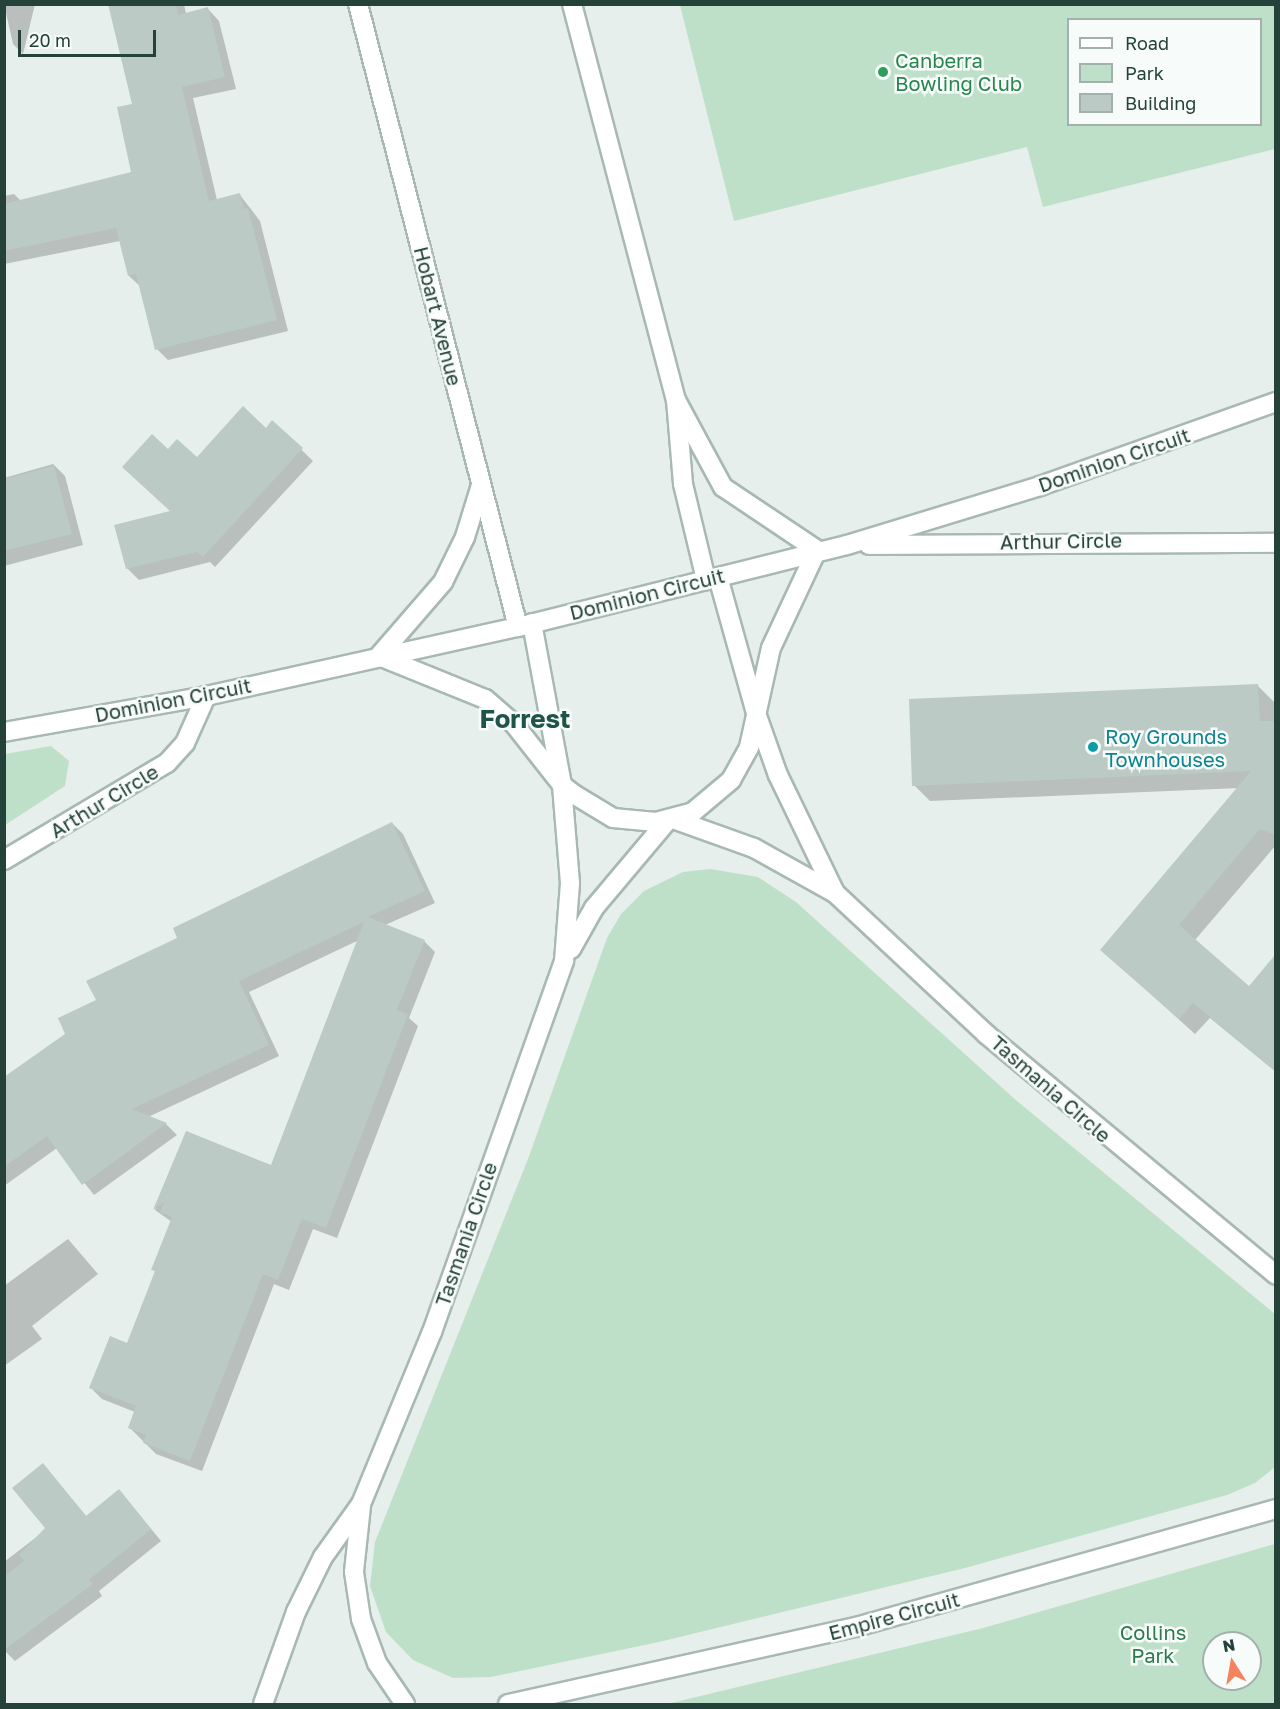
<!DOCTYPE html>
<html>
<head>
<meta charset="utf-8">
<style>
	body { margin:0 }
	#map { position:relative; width:1280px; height:1709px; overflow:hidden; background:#e6efeb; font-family:"Golos Text",sans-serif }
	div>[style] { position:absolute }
	.green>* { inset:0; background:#bfe0c8 }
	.shadow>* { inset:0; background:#0003 }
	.building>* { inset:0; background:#bbcac4 }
	.roads { filter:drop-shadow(2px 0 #a8b8b2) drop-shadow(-2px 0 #a8b8b2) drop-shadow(0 2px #a8b8b2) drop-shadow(0 -2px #a8b8b2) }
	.minor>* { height:18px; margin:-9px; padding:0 9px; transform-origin:9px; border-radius:9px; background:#fff }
	.tertiary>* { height:18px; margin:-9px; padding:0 9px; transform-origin:9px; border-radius:9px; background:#fff }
	.dots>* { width:16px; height:16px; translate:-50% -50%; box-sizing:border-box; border:3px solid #f7fbf9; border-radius:50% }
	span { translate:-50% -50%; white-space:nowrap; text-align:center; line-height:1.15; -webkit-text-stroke:5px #f7fbf9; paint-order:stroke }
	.leisure-label { font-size:20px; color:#27864d }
	.left { translate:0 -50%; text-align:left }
	.street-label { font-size:20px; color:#24423a }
	.culture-label { font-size:20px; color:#0d838f }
	.park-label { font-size:20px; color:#2d7a4b }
	.district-label { font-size:26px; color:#1f5548; font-weight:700 }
	.frame { position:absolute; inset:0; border:6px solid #24423a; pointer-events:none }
	.legend { position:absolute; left:1067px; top:18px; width:195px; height:108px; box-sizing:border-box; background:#f7fbf9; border:2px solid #a3b1ad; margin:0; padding:8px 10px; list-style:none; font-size:18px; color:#24423a }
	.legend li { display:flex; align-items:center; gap:12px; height:30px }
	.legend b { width:30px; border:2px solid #a3b1ad }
	.north { position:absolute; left:1202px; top:1631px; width:60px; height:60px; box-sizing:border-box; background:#f7fbf9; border:2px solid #a3b1ad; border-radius:50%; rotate:349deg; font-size:16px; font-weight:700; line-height:24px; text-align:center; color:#24423a }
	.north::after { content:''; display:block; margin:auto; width:21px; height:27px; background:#f4845f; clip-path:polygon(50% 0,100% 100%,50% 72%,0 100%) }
	.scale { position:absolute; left:18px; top:30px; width:138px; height:27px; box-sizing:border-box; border:3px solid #24423a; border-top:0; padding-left:8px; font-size:18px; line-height:21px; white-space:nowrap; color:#24423a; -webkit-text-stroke:4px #f7fbf9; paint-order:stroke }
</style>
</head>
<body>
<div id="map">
	<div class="green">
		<div style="clip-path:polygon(evenodd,680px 5px,1275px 5px,1275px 149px,1043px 207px,1027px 147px,734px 221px,680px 5px,1068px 20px,1260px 20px,1260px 124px,1068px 124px,1068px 20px)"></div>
		<div style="clip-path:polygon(51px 746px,69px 761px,65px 786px,5px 825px,5px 754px)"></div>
		<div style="clip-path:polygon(710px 869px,758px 877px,796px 902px,1017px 1101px,1275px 1314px,1275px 1467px,1255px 1483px,1227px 1495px,965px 1568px,659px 1642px,491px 1677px,453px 1678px,413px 1660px,386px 1632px,370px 1586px,375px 1542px,528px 1159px,607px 938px,621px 914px,644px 891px,683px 872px)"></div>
		<div style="clip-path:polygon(evenodd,1275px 1544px,1275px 1704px,667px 1704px,983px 1628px,1275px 1544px,1214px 1643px,1250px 1643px,1250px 1679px,1214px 1679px,1214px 1643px)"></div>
	</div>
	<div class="shadow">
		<div style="clip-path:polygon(4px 4px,35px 4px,23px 54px,13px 44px)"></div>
		<div style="clip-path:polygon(110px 4px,184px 4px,186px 14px,208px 9px,219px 21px,236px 89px,193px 98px,217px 200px,240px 195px,260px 221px,288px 331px,168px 360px,157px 349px,141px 287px,129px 276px,120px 241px,4px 264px,4px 196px,14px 194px,21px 201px,133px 173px,134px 105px)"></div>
		<div style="clip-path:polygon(273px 422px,313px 461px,215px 567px,210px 562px,139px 580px,127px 568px,172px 512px,168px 451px,197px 459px,266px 430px)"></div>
		<div style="clip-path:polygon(53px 464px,65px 476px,83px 545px,4px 566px,4px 478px)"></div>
		<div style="clip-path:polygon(1258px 686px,1274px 702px,1276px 845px,1195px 940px,1250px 988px,1261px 974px,1276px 987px,1276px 1072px,1210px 1018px,1195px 1034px,1102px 950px,1239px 788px,930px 801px,914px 785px)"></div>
		<div style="clip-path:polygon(392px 823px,403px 834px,435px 903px,385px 925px,424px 941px,435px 952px,409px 1018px,418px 1026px,337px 1238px,313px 1229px,289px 1290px,274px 1284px,202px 1471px,156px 1454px,129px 1427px,135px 1412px,102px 1399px,91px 1388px,128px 1345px,156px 1273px,153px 1269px,172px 1222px,155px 1210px,187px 1133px,272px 1166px,359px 940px,249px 992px,279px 1056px,148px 1117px,166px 1124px,177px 1135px,94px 1195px,57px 1148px,4px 1186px,4px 1079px,67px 1034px,98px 1001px,179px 939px)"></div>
		<div style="clip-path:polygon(68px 1239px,98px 1274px,32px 1326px,42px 1339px,4px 1366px,4px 1286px)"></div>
		<div style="clip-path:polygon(43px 1465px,87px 1517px,129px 1502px,161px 1541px,99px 1591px,102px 1596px,15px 1661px,4px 1650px,4px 1562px,47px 1529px)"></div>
	</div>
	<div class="building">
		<div style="clip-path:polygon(108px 4px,176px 4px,178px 15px,208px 7px,225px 77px,182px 87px,209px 201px,240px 193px,244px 209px,248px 208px,277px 320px,155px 350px,136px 274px,128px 276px,116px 228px,4px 251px,4px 204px,131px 172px,117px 107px,132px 104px)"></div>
		<div style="clip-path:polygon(243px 406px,266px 428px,272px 420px,303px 448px,203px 557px,197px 552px,126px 569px,114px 525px,170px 511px,122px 467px,152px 434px,168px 449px,177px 439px,197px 457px)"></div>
		<div style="clip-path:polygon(54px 466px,72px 534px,4px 551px,4px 479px)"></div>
		<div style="clip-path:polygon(1258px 684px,1260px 721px,1275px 721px,1275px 835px,1260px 829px,1179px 925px,1249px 986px,1275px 955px,1275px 1071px,1193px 1003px,1179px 1019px,1100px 950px,1251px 771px,912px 786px,909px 699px)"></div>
		<div style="clip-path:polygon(392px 822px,425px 891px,368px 917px,425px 940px,397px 1010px,408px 1014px,326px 1228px,302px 1219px,278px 1280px,263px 1274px,190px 1461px,143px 1443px,146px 1435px,128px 1428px,136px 1406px,89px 1388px,110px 1336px,127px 1343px,155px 1271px,151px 1270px,172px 1217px,160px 1212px,164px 1202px,153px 1210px,186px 1131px,271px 1165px,364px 922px,239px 981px,269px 1045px,132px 1109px,167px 1123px,82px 1185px,47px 1136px,4px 1167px,4px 1077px,65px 1034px,58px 1018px,96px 1000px,86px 981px,177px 938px,173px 928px)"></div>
		<div style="clip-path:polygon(43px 1463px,86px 1516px,119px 1489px,151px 1529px,89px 1580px,93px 1584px,4px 1650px,4px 1577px,24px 1561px,19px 1555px,45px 1528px,12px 1488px)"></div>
	</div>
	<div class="roads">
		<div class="minor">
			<div style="left:358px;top:4px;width:643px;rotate:75.6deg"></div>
			<div style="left:572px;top:4px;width:409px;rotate:75.3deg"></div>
			<div style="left:676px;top:400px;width:84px;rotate:85.2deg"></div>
			<div style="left:683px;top:484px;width:99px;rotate:76.5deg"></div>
			<div style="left:869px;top:545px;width:407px;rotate:-0.3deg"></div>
			<div style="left:718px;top:577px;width:141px;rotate:74.4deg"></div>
			<div style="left:756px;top:713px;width:66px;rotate:70.5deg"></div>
			<div style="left:778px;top:775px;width:129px;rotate:64.2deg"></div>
			<div style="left:532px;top:623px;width:165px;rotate:79.5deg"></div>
			<div style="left:562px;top:785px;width:16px;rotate:38deg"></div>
			<div style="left:575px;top:795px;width:44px;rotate:31.2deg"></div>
			<div style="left:613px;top:818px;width:43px;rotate:5.3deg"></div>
			<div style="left:656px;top:822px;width:38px;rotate:-15deg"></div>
			<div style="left:693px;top:812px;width:50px;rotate:-40.1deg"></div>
			<div style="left:731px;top:780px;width:38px;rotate:-61deg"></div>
			<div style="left:749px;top:747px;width:101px;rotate:-77.5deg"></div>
			<div style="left:771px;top:648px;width:108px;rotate:-64.9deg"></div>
			<div style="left:817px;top:550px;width:113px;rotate:-146.2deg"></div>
			<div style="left:723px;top:487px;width:99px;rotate:-118.4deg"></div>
			<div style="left:4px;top:732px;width:205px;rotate:-10.1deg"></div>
			<div style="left:206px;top:696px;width:320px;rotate:-12.5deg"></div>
			<div style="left:518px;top:627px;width:339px;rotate:-14deg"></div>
			<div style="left:847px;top:545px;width:202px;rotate:-17deg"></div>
			<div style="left:1040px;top:486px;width:251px;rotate:-19.6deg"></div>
			<div style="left:673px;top:819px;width:86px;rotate:19.7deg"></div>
			<div style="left:754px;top:848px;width:93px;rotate:29.1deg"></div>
			<div style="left:835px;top:893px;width:207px;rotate:43deg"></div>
			<div style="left:986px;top:1034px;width:377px;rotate:39.7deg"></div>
			<div style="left:4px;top:860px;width:190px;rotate:-30.8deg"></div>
			<div style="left:167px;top:763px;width:27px;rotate:-48deg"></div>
			<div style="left:185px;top:743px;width:51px;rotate:-65.9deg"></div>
			<div style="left:571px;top:949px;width:47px;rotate:-60.7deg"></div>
			<div style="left:594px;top:908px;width:115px;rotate:-49.9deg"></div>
			<div style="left:361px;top:1506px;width:66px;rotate:96.1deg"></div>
			<div style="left:354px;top:1572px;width:48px;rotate:81.5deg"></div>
			<div style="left:361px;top:1619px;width:47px;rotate:70deg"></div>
			<div style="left:377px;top:1663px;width:50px;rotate:55.7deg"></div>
			<div style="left:263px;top:1704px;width:98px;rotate:-70.3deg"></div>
			<div style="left:296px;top:1612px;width:61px;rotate:-63.9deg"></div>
			<div style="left:323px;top:1557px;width:65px;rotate:-54.4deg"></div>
			<div style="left:361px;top:1504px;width:186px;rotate:-67.6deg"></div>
			<div style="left:432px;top:1332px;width:394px;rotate:-70.4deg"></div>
			<div style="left:564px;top:961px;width:78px;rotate:-85.6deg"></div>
			<div style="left:570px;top:883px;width:98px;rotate:-94.7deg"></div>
			<div style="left:562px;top:785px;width:78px;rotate:-128.2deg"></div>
			<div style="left:514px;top:724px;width:38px;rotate:-139deg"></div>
			<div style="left:485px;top:699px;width:114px;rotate:-157.9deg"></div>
			<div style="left:379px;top:656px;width:98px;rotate:-49.1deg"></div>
			<div style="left:443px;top:582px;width:50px;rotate:-63.9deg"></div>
			<div style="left:465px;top:537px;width:54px;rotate:-72.9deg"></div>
		</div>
		<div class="tertiary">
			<div style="left:508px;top:1704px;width:356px;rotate:-12.5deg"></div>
			<div style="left:856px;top:1627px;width:436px;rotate:-15.7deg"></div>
		</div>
	</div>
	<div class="dots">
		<div style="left:883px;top:72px;background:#2e9e5b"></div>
		<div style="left:1093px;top:747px;background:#0f9aa8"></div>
	</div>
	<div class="leisure-label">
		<span class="left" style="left:895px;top:72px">Canberra<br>Bowling Club</span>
	</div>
	<div class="street-label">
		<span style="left:438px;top:316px;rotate:76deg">Hobart Avenue</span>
		<span style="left:1114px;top:460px;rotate:-19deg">Dominion Circuit</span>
		<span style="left:1061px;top:541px;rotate:-1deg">Arthur Circle</span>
		<span style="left:647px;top:594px;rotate:-14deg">Dominion Circuit</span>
		<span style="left:173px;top:700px;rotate:-11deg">Dominion Circuit</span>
		<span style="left:104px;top:801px;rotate:-31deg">Arthur Circle</span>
		<span style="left:1051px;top:1089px;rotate:41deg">Tasmania Circle</span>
		<span style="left:466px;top:1234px;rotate:-71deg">Tasmania Circle</span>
		<span style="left:894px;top:1616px;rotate:-15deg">Empire Circuit</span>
	</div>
	<div class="culture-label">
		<span class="left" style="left:1105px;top:748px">Roy Grounds<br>Townhouses</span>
	</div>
	<div class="park-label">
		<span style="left:1153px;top:1644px">Collins<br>Park</span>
	</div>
	<div class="district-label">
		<span style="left:525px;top:719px">Forrest</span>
	</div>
	<div class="frame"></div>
	<ul class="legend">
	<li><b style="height:8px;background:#fff"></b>Road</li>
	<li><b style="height:16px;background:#bfe0c8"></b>Park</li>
	<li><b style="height:16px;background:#bbcac4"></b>Building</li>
	</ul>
	<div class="north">N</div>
	<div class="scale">20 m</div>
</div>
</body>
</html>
